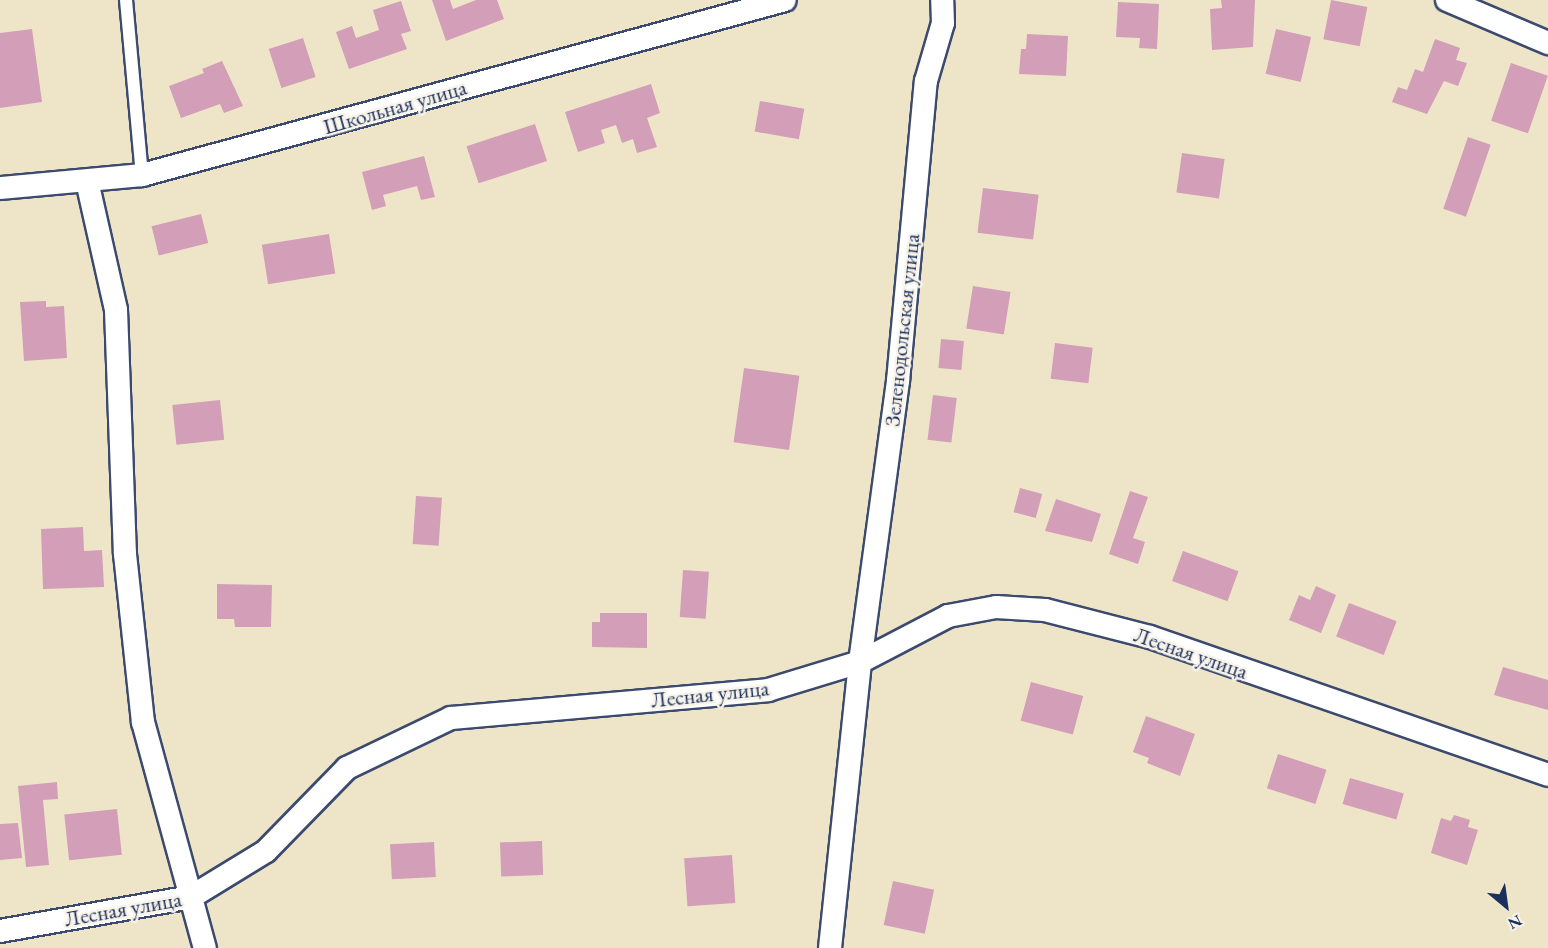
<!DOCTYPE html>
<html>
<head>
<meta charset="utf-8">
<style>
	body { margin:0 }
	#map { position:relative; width:1548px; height:948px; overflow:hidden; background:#eee5c9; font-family:"EB Garamond",serif }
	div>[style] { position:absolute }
	.building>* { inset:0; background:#d29eb8; transform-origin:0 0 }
	.roads { filter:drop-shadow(2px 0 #3b4a6e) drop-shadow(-2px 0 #3b4a6e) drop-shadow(0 2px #3b4a6e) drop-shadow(0 -2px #3b4a6e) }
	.lane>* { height:12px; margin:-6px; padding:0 6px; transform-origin:6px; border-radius:6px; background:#fff }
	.street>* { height:22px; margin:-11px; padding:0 11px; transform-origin:11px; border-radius:11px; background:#fff }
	span { translate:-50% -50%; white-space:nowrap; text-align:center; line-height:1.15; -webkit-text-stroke:5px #f7f3e8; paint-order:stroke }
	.street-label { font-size:22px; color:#1b2f5e }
	.north { position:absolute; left:1476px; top:876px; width:60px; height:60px; -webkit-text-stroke:4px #f7f3e8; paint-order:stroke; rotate:151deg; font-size:16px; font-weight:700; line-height:24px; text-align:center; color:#1b2f5e }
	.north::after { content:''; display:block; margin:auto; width:21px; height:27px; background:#1b2f5e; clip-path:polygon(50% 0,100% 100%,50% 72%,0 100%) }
</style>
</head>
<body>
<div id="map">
	<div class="building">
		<div style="clip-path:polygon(432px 0,450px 0,453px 9px,476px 0,497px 0,504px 19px,446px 41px)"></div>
		<div style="clip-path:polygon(1221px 0,1255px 0,1253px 47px,1212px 50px,1210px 9px,1222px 8px)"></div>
		<div style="left:1331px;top:0;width:37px;height:40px;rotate:11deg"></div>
		<div style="clip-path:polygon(401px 1px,411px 31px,401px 34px,407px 49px,349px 69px,336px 32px,352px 26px,356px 38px,379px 30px,373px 10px)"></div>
		<div style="clip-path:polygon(1118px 2px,1159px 4px,1157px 49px,1139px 48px,1140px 38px,1116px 37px)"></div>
		<div style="clip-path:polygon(32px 29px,42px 102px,0 108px,0 33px)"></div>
		<div style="left:1276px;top:29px;width:36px;height:46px;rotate:13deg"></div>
		<div style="clip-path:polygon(1027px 34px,1068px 36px,1066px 76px,1019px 74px,1021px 49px,1026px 49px)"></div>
		<div style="left:303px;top:38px;width:41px;height:36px;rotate:72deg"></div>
		<div style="clip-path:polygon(1435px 39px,1460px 48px,1456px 60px,1467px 63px,1458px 86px,1444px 81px,1427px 114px,1392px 102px,1398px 87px,1407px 90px,1415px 69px,1423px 72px)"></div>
		<div style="clip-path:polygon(222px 61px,243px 106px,224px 113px,220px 104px,181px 118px,169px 86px,204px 73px,202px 69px)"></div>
		<div style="left:1511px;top:63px;width:39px;height:61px;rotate:19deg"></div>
		<div style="clip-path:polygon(651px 84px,660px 113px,647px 118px,657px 147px,637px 153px,633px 139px,622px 143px,616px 125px,601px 130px,605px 143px,578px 152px,565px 112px)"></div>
		<div style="left:760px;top:101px;width:45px;height:31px;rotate:10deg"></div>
		<div style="left:535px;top:124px;width:39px;height:72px;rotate:72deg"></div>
		<div style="left:1468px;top:137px;width:24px;height:76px;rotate:19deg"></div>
		<div style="left:1182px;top:153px;width:43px;height:40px;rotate:8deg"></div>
		<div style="clip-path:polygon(424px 156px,435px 197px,421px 200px,417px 186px,383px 195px,386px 206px,372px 210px,362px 172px)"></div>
		<div style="left:983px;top:188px;width:56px;height:45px;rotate:7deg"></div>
		<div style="left:201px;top:214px;width:30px;height:51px;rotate:76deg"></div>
		<div style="left:329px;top:234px;width:40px;height:68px;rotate:81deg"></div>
		<div style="left:973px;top:286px;width:38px;height:43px;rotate:9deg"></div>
		<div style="clip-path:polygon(46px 301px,46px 307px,64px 306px,67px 358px,24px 361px,20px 302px)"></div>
		<div style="left:941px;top:339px;width:23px;height:29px;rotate:5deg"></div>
		<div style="left:1055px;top:343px;width:38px;height:36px;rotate:7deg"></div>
		<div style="left:744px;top:368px;width:56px;height:75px;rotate:8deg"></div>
		<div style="left:933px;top:395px;width:24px;height:45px;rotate:7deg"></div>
		<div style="left:220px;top:400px;width:40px;height:48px;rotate:84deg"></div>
		<div style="left:1020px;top:488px;width:23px;height:25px;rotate:15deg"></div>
		<div style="clip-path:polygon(1130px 491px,1148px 497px,1133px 538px,1145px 542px,1138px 564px,1109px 554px)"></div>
		<div style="left:416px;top:496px;width:26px;height:48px;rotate:4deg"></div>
		<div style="clip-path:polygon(1056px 499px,1101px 514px,1092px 542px,1045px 531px)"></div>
		<div style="clip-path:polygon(83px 527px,84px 551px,102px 550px,104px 587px,43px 589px,41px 529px)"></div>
		<div style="left:1183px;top:551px;width:59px;height:32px;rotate:20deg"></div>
		<div style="left:683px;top:570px;width:26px;height:47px;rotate:4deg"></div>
		<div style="clip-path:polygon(217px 584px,272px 585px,271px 627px,235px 627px,234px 619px,217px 619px)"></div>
		<div style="clip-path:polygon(1316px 586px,1336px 595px,1321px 633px,1289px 620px,1299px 595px,1310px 600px)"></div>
		<div style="left:1349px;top:603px;width:51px;height:36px;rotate:21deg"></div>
		<div style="clip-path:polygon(600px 613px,647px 613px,647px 648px,592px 647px,592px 622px,600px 622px)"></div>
		<div style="clip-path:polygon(1503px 667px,1548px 680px,1548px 710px,1494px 695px)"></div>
		<div style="left:1031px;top:682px;width:54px;height:40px;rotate:15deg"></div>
		<div style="clip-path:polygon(1146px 716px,1195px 734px,1180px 776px,1147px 763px,1149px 758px,1133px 752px)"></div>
		<div style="left:1278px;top:754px;width:51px;height:36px;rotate:18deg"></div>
		<div style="left:1350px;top:778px;width:56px;height:27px;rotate:16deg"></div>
		<div style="clip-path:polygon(57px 782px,58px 799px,43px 800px,49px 865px,26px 867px,18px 786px)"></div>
		<div style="left:117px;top:809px;width:46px;height:53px;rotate:84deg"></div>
		<div style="clip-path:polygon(1454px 815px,1470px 820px,1468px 827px,1478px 830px,1467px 865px,1431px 853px,1441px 818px,1451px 821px)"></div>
		<div style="clip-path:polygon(18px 823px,22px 858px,0 860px,0 824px)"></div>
		<div style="left:542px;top:841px;width:34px;height:42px;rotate:88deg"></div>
		<div style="left:434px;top:842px;width:35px;height:44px;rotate:87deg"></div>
		<div style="left:732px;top:855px;width:48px;height:48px;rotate:86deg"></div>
		<div style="left:893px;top:881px;width:42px;height:45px;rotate:12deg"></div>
	</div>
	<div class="roads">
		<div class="lane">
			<div style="left:126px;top:0;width:176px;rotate:84.8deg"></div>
		</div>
		<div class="street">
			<div style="left:1447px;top:0;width:110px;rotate:23.1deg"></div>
			<div style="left:87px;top:181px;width:132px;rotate:77.3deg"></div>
			<div style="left:116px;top:310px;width:244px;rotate:87.9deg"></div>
			<div style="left:125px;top:554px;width:169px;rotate:83.9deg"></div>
			<div style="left:143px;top:722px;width:234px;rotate:74.7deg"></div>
			<div style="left:0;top:188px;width:143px;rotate:-5.2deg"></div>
			<div style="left:142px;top:175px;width:666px;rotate:-15.22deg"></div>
			<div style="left:0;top:931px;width:194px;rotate:-10.1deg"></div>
			<div style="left:191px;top:897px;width:88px;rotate:-31.5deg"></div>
			<div style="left:266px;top:851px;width:116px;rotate:-45.7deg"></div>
			<div style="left:347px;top:768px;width:115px;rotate:-25.7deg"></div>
			<div style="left:451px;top:718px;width:318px;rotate:-5deg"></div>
			<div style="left:768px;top:690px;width:96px;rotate:-16.9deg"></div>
			<div style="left:860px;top:662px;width:99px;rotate:-27.6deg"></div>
			<div style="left:948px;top:616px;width:49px;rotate:-10.6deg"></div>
			<div style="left:996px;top:607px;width:49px;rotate:3.5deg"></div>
			<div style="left:1045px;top:610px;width:108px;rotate:14.4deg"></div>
			<div style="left:1150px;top:637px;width:421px;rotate:19.1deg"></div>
			<div style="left:830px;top:948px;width:288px;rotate:-84deg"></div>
			<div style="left:860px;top:662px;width:284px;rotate:-82.3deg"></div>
			<div style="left:898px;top:381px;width:301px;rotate:-84.7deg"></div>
			<div style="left:926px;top:81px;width:60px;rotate:-73.7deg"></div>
			<div style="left:943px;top:23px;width:23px;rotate:-92deg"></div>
		</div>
	</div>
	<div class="street-label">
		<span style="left:395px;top:107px;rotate:-16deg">Школьная улица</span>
		<span style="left:902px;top:330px;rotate:-84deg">Зеленодольская улица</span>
		<span style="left:1191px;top:653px;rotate:19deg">Лесная улица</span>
		<span style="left:710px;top:694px;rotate:-6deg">Лесная улица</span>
		<span style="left:123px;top:909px;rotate:-10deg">Лесная улица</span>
	</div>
	<div class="north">N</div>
</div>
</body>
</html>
